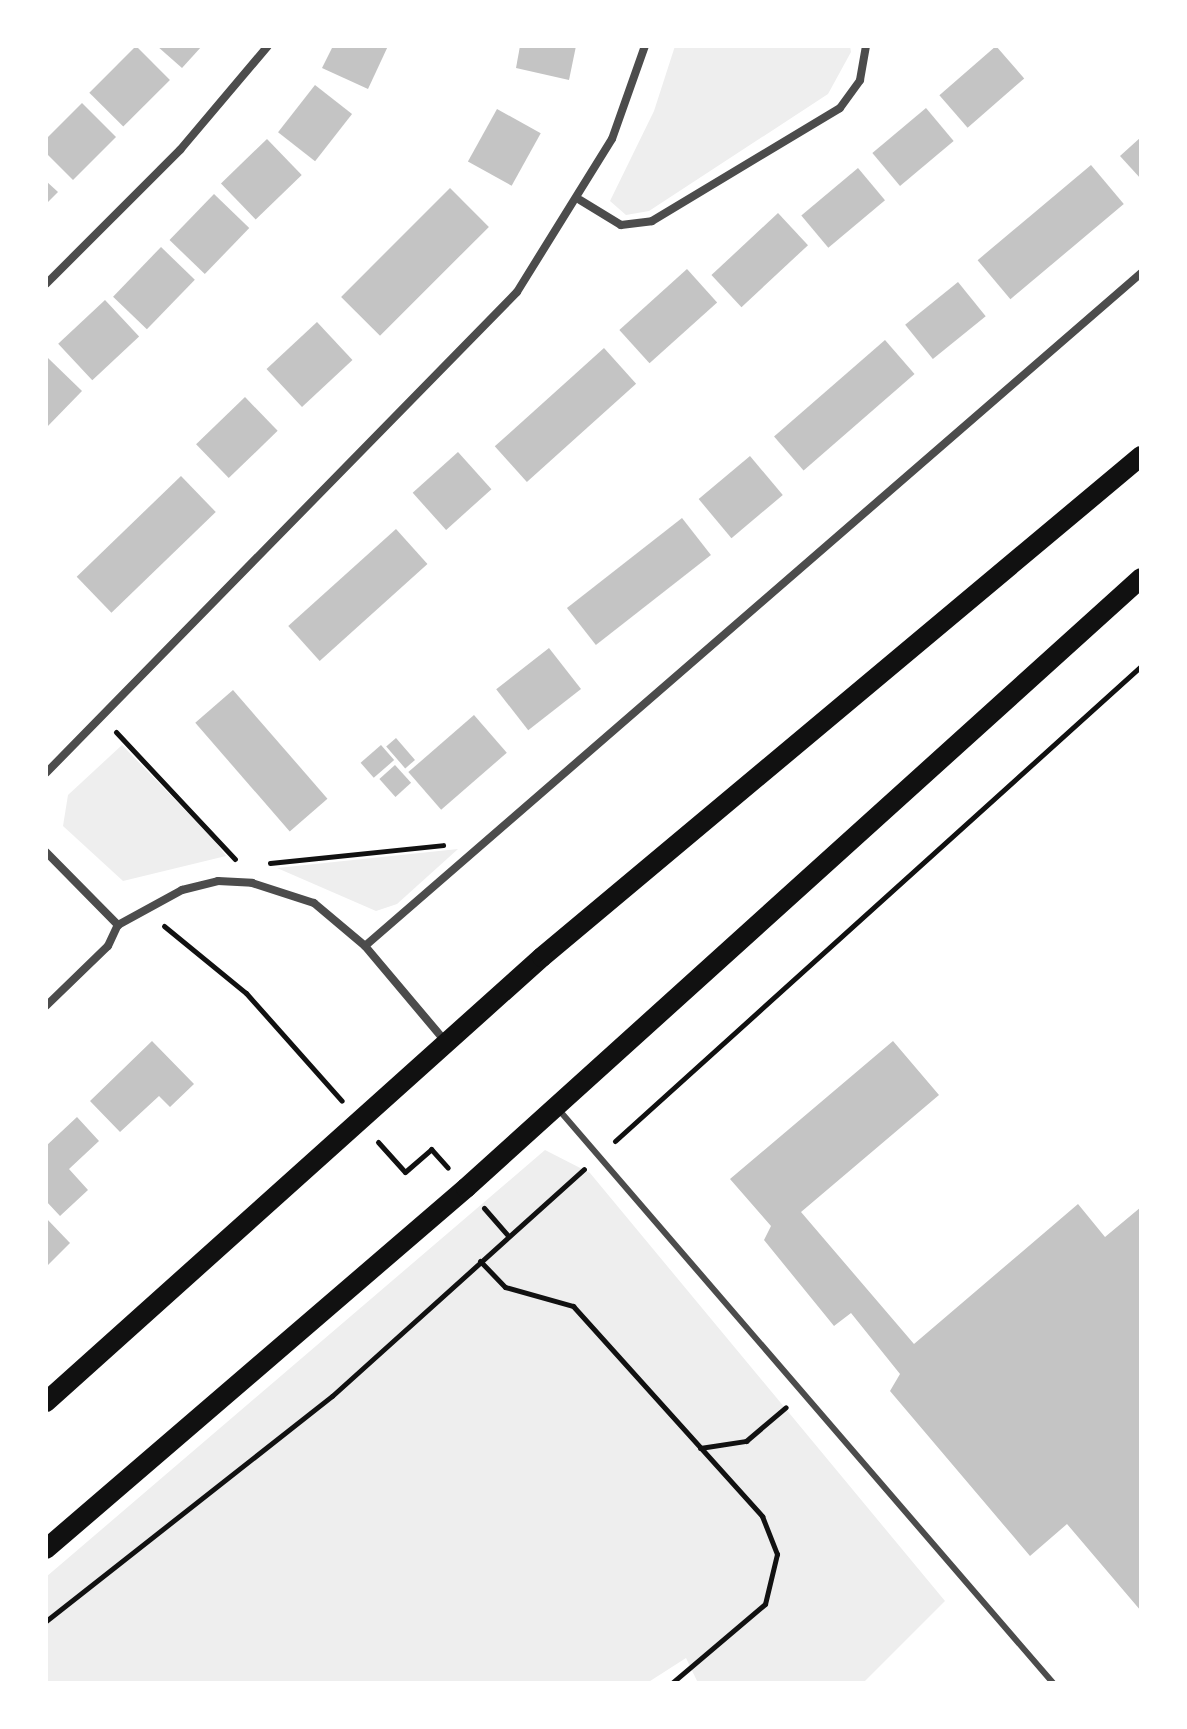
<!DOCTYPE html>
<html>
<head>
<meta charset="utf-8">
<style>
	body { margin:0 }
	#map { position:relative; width:1187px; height:1729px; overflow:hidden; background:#fff; font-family:"Alegreya Sans",sans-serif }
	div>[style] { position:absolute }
	.green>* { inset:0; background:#eee }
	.building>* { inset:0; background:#c4c4c4; transform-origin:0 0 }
	.path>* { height:5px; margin:-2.5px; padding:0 2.5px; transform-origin:2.5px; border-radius:2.5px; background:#111 }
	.service>* { height:6px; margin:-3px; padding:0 3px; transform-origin:3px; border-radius:3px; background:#4c4c4c }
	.minor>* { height:8px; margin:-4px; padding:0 4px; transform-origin:4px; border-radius:4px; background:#4c4c4c }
	.primary>* { height:20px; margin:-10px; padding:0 10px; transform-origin:10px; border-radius:10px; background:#111 }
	span { translate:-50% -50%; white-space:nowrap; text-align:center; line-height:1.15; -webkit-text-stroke:6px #fff; paint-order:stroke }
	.frame { position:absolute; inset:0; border:48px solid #fff; pointer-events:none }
</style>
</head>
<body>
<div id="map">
	<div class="green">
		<div style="clip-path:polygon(675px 46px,850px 46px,851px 52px,828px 94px,649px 211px,626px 215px,610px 201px,654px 111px)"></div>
		<div style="clip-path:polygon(122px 745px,214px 840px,226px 856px,123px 881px,63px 826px,68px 795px)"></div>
		<div style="clip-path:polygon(458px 849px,397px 904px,376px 911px,277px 868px)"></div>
		<div style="clip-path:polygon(545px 1150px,590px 1173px,945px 1601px,863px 1683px,698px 1683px,686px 1658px,647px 1683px,46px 1683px,46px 1577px)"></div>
	</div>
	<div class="building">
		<div style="left:136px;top:46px;width:48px;height:66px;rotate:45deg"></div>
		<div style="clip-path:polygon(157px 46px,202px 46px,182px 68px)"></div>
		<div style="clip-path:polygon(333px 46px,388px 46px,368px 89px,322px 68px)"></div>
		<div style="clip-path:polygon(520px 46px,576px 46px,569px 80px,516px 68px)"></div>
		<div style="left:996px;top:46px;width:43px;height:75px;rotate:49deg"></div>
		<div style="left:315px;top:85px;width:47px;height:60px;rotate:38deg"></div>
		<div style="clip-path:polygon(82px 103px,116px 137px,73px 180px,46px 153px,46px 139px)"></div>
		<div style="left:926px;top:108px;width:43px;height:70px;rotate:50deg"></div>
		<div style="left:497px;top:109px;width:50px;height:60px;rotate:29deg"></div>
		<div style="clip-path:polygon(1141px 137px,1141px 179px,1120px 156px)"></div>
		<div style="left:267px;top:139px;width:50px;height:64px;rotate:46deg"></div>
		<div style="left:1091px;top:165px;width:51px;height:148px;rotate:50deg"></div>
		<div style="left:858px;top:168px;width:42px;height:74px;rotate:50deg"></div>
		<div style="clip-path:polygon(46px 181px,58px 192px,46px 204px)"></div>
		<div style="left:450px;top:188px;width:55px;height:154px;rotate:45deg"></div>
		<div style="left:214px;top:194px;width:49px;height:64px;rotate:44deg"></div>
		<div style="left:778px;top:213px;width:44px;height:91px;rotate:47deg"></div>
		<div style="left:161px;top:247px;width:47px;height:69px;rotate:44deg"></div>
		<div style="left:687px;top:269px;width:45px;height:91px;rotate:48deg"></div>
		<div style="left:958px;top:282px;width:44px;height:68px;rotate:51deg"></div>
		<div style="left:105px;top:300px;width:50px;height:64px;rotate:47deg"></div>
		<div style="left:317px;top:322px;width:52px;height:69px;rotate:47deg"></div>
		<div style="left:885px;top:340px;width:45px;height:147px;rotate:49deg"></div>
		<div style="left:604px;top:348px;width:48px;height:147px;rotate:48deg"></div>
		<div style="clip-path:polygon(48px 358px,82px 391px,46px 428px,46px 360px)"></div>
		<div style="left:245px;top:397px;width:47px;height:68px;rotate:46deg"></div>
		<div style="left:458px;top:452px;width:50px;height:61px;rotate:48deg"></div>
		<div style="left:750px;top:456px;width:51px;height:67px;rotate:50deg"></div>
		<div style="left:181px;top:476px;width:50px;height:145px;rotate:46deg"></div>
		<div style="left:682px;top:518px;width:47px;height:146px;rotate:52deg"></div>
		<div style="left:396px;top:529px;width:47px;height:145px;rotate:48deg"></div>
		<div style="left:549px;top:648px;width:52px;height:67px;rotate:52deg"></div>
		<div style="left:233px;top:690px;width:144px;height:50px;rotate:49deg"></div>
		<div style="left:474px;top:715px;width:50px;height:87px;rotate:49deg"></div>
		<div style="left:396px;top:738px;width:29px;height:13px;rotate:49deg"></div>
		<div style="left:381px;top:745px;width:20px;height:27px;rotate:49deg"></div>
		<div style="left:395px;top:765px;width:24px;height:21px;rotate:48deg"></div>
		<div style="clip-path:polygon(152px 1041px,194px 1084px,170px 1107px,159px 1096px,120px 1132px,90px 1101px)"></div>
		<div style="clip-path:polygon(893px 1041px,939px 1095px,801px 1212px,914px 1344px,1078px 1204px,1105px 1237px,1141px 1207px,1141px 1611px,1067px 1524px,1030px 1556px,890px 1391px,900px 1374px,851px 1313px,834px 1326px,764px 1240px,771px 1226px,730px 1179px)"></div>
		<div style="clip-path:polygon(77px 1117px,99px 1141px,69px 1169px,88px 1190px,60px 1216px,46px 1201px,46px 1146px)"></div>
		<div style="clip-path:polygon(46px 1218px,70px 1243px,46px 1267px)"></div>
	</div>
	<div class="path">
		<div style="left:116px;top:732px;width:174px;rotate:46.9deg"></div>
		<div style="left:270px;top:863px;width:174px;rotate:-5.9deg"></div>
		<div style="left:164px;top:926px;width:106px;rotate:39.3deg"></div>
		<div style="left:246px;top:993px;width:144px;rotate:48.4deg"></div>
		<div style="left:615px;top:1141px;width:709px;rotate:-42.08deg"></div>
		<div style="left:378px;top:1142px;width:40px;rotate:48deg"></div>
		<div style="left:405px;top:1172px;width:35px;rotate:-41deg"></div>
		<div style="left:431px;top:1149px;width:25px;rotate:48deg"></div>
		<div style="left:484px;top:1208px;width:37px;rotate:49deg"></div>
		<div style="left:480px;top:1261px;width:36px;rotate:46deg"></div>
		<div style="left:505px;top:1287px;width:71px;rotate:15.6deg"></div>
		<div style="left:573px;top:1306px;width:283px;rotate:48deg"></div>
		<div style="left:762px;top:1516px;width:41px;rotate:68.5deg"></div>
		<div style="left:777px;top:1554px;width:51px;rotate:103.5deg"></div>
		<div style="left:765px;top:1604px;width:122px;rotate:139.7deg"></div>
		<div style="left:700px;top:1448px;width:47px;rotate:-8.7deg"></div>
		<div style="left:746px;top:1441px;width:52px;rotate:-40.4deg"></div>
		<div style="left:46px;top:1621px;width:364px;rotate:-38.2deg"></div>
		<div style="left:332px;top:1396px;width:339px;rotate:-42deg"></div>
	</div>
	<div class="service">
		<div style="left:559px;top:1110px;width:757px;rotate:49.23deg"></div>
	</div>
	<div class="minor">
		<div style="left:580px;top:200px;width:48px;rotate:31.4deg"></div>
		<div style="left:621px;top:225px;width:31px;rotate:-7deg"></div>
		<div style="left:652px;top:221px;width:219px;rotate:-31deg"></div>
		<div style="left:840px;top:108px;width:34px;rotate:-54deg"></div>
		<div style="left:860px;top:80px;width:35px;rotate:-80deg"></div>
		<div style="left:46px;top:284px;width:190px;rotate:-45deg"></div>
		<div style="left:180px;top:150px;width:136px;rotate:-49.8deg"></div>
		<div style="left:46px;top:773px;width:673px;rotate:-45.6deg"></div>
		<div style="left:517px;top:292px;width:180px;rotate:-58.2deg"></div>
		<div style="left:612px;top:139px;width:99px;rotate:-70.5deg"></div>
		<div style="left:46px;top:852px;width:103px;rotate:45.4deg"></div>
		<div style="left:118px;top:925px;width:73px;rotate:-28.7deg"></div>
		<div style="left:182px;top:890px;width:37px;rotate:-14deg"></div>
		<div style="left:218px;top:881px;width:34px;rotate:3deg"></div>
		<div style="left:252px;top:883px;width:65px;rotate:17.9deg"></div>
		<div style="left:314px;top:903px;width:67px;rotate:40.1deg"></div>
		<div style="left:365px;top:946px;width:124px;rotate:49.9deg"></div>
		<div style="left:365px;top:946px;width:1027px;rotate:-40.93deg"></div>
		<div style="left:46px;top:1006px;width:86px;rotate:-44.1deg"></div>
		<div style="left:108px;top:946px;width:23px;rotate:-65deg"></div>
	</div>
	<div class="primary">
		<div style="left:46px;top:1402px;width:666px;rotate:-41.9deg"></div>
		<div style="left:542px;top:957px;width:781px;rotate:-39.91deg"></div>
		<div style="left:46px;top:1549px;width:554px;rotate:-40.68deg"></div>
		<div style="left:466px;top:1188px;width:910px;rotate:-42.1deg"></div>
	</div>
	<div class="frame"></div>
</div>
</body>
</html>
